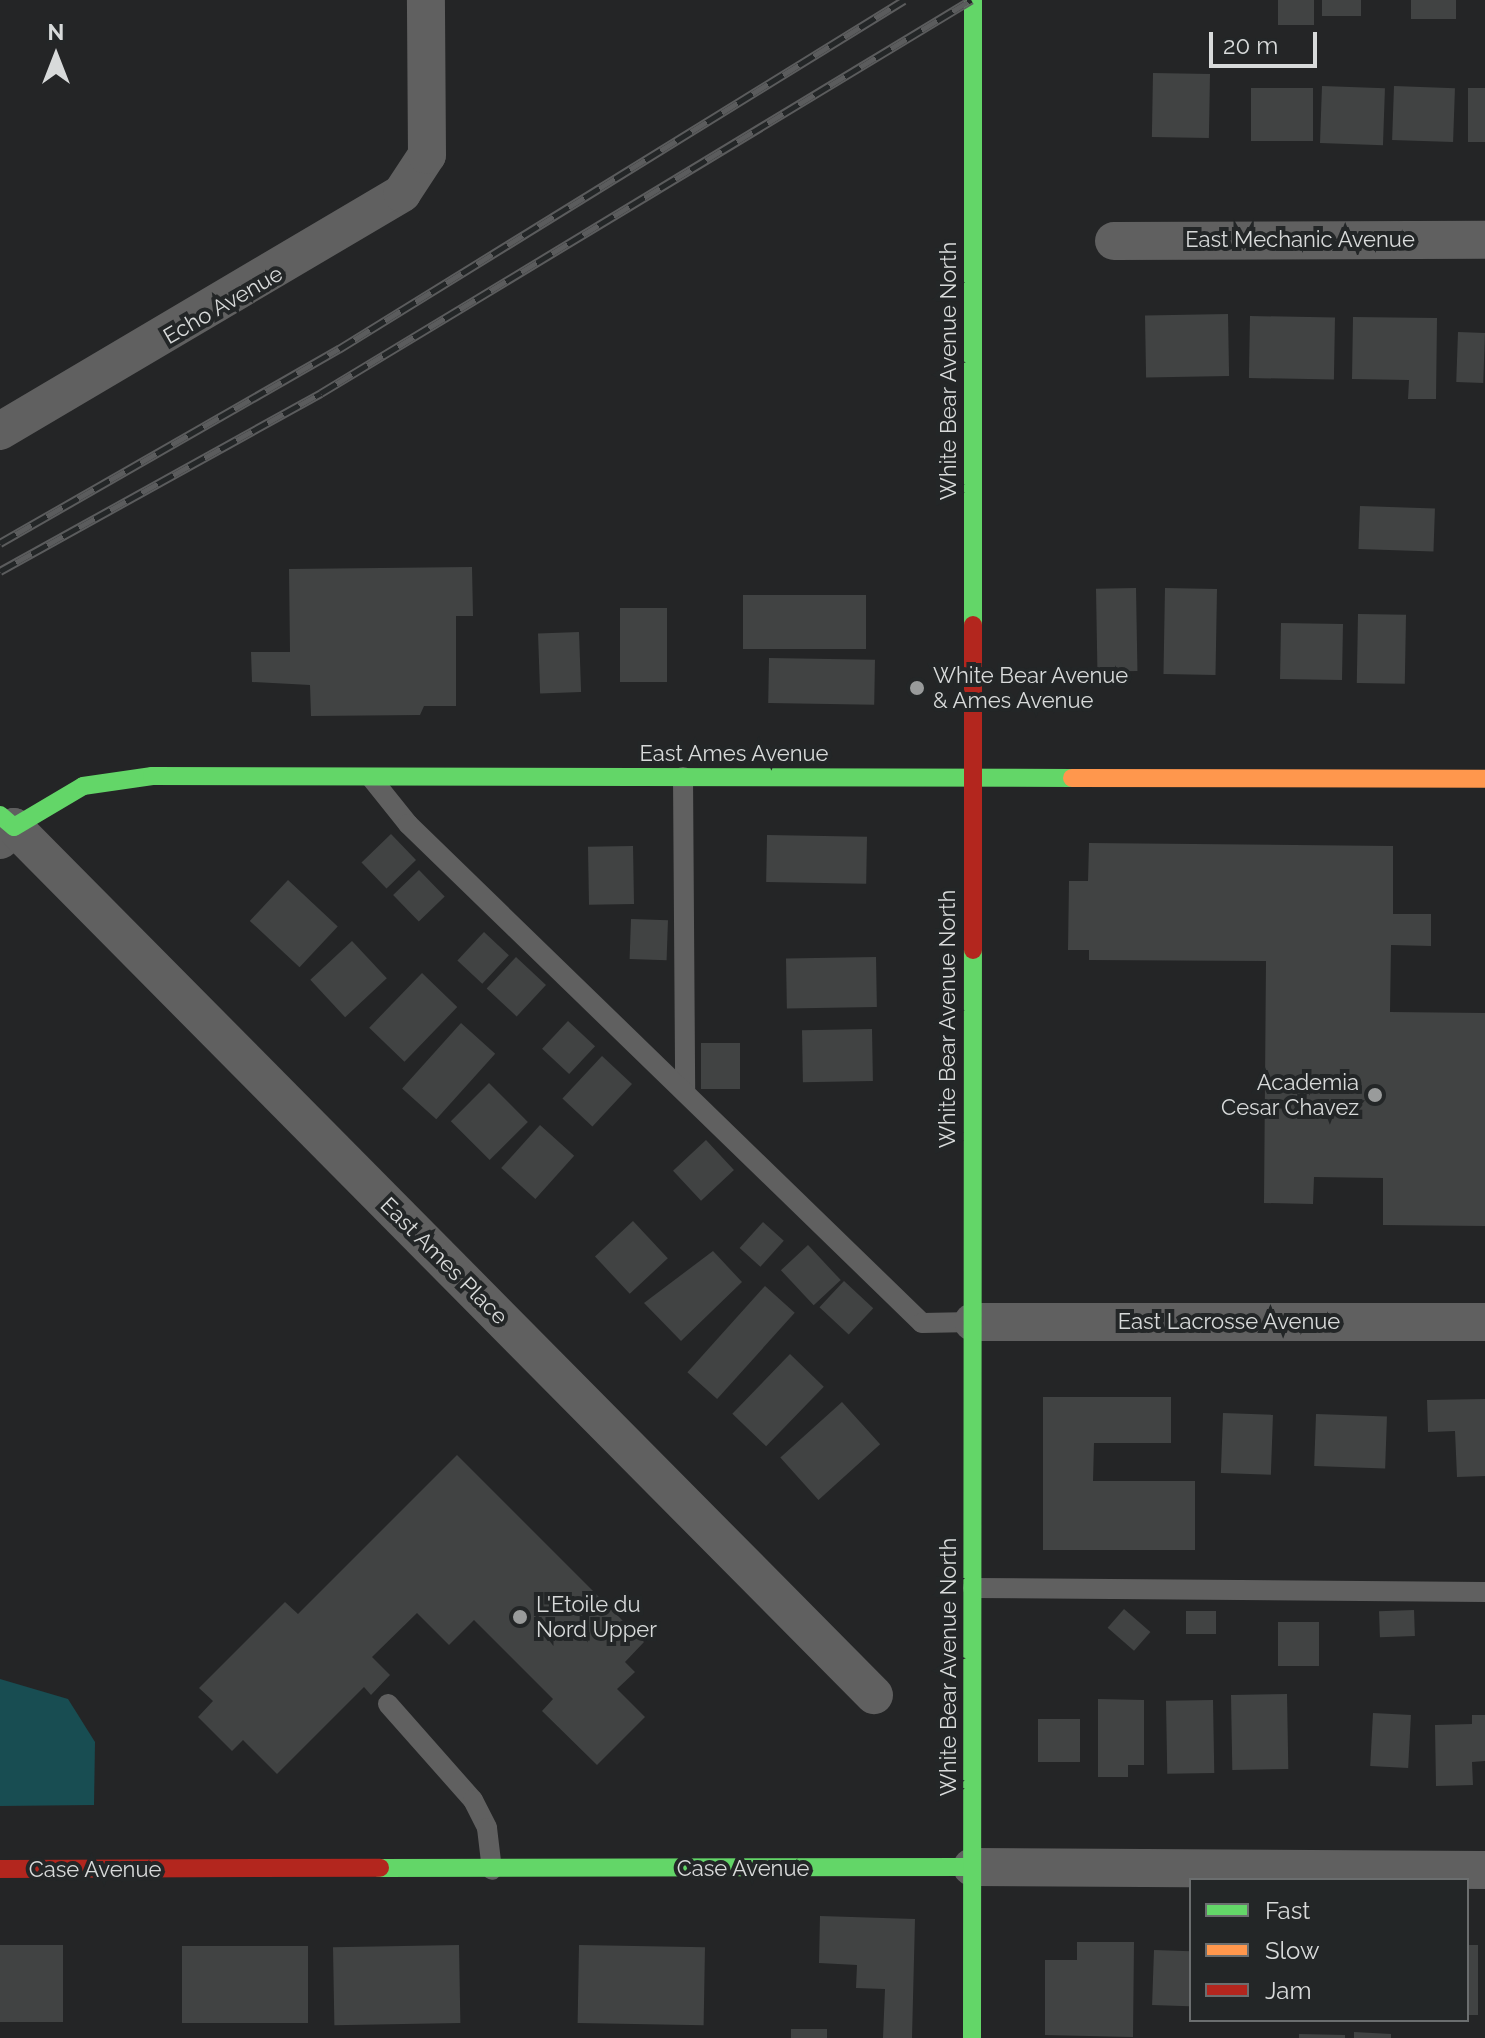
<!DOCTYPE html>
<html>
<head>
<meta charset="utf-8">
<style>
	body { margin:0 }
	#map { position:relative; width:1485px; height:2038px; overflow:hidden; background:#242526; font-family:Raleway,sans-serif }
	div>[style] { position:absolute }
	.green>* { inset:0; background:#184d52 }
	.building>* { inset:0; background:#414343; transform-origin:0 0 }
	.lane>* { height:20px; margin:-10px; padding:0 10px; transform-origin:10px; border-radius:10px; background:#606060 }
	.street>* { height:38px; margin:-19px; padding:0 19px; transform-origin:19px; border-radius:19px; background:#606060 }
	.fast>* { height:18px; margin:-9px; padding:0 9px; transform-origin:9px; border-radius:9px; background:#63d668 }
	.slow>* { height:18px; margin:-9px; padding:0 9px; transform-origin:9px; border-radius:9px; background:#ff974d }
	.jam>* { height:18px; margin:-9px; padding:0 9px; transform-origin:9px; border-radius:9px; background:#b3261e }
	.rail>* { height:9px; margin-top:-4.5px; transform-origin:0; background:repeating-linear-gradient(90deg,#232627 0 18px,#5b5c5d 0 36px); box-sizing:border-box; border-block:2px solid #5b5c5d }
	.dots>* { width:22px; height:22px; translate:-50% -50%; box-sizing:border-box; border:4px solid #232627; border-radius:50% }
	span { translate:-50% -50%; white-space:nowrap; text-align:center; line-height:1.15; -webkit-text-stroke:8px #232627; paint-order:stroke }
	.street-label { font-size:22px; color:#d8dada }
	.poi-label { font-size:22px; color:#d8dada }
	.left { translate:0 -50%; text-align:left }
	.right { translate:-100% -50%; text-align:right }
	.legend { position:absolute; left:1189px; top:1878px; width:280px; height:144px; box-sizing:border-box; background:#232627; border:2px solid #6b6e6f; margin:0; padding:10px 14px; list-style:none; font-size:24px; color:#d8dada }
	.legend li { display:flex; align-items:center; gap:16px; height:40px }
	.legend b { width:40px; border:2px solid #6b6e6f }
	.north { position:absolute; left:16px; top:16px; width:80px; height:80px; -webkit-text-stroke:6px #232627; paint-order:stroke; rotate:0deg; font-size:22px; font-weight:700; line-height:32px; text-align:center; color:#d8dada }
	.north::after { content:''; display:block; margin:auto; width:28px; height:36px; background:#d8dada; clip-path:polygon(50% 0,100% 100%,50% 72%,0 100%) }
	.scale { position:absolute; left:1209px; top:32px; width:108px; height:36px; box-sizing:border-box; border:4px solid #d8dada; border-top:0; padding-left:10px; font-size:24px; line-height:28px; white-space:nowrap; color:#d8dada; -webkit-text-stroke:6px #232627; paint-order:stroke }
</style>
</head>
<body>
<div id="map">
	<div class="green">
		<div style="clip-path:polygon(0 1679px,68px 1699px,95px 1742px,94px 1805px,0 1806px)"></div>
	</div>
	<div class="building">
		<div style="left:1278px;top:0;width:36px;height:25px"></div>
		<div style="left:1322px;top:0;width:39px;height:16px"></div>
		<div style="left:1411px;top:0;width:45px;height:19px"></div>
		<div style="left:1153px;top:73px;width:57px;height:64px;rotate:1deg"></div>
		<div style="left:1322px;top:86px;width:63px;height:57px;rotate:2deg"></div>
		<div style="left:1394px;top:86px;width:61px;height:54px;rotate:2deg"></div>
		<div style="left:1251px;top:88px;width:62px;height:53px"></div>
		<div style="left:1468px;top:88px;width:17px;height:54px"></div>
		<div style="left:1228px;top:314px;width:62px;height:83px;rotate:89deg"></div>
		<div style="left:1250px;top:316px;width:85px;height:62px;rotate:1deg"></div>
		<div style="clip-path:polygon(1353px 317px,1437px 318px,1436px 399px,1408px 399px,1409px 380px,1352px 379px)"></div>
		<div style="left:1458px;top:332px;width:27px;height:50px;rotate:2deg"></div>
		<div style="left:1360px;top:506px;width:75px;height:43px;rotate:2deg"></div>
		<div style="clip-path:polygon(472px 567px,473px 616px,456px 616px,456px 706px,424px 706px,420px 715px,311px 716px,310px 685px,252px 682px,251px 652px,290px 652px,289px 569px)"></div>
		<div style="left:1136px;top:588px;width:83px;height:40px;rotate:89deg"></div>
		<div style="left:1165px;top:588px;width:52px;height:86px;rotate:1deg"></div>
		<div style="left:743px;top:595px;width:123px;height:54px"></div>
		<div style="left:620px;top:608px;width:47px;height:74px"></div>
		<div style="left:1358px;top:614px;width:48px;height:69px;rotate:1deg"></div>
		<div style="left:1281px;top:623px;width:62px;height:56px;rotate:1deg"></div>
		<div style="left:579px;top:632px;width:60px;height:41px;rotate:88deg"></div>
		<div style="left:769px;top:658px;width:106px;height:45px;rotate:1deg"></div>
		<div style="left:391px;top:834px;width:36px;height:41px;rotate:46deg"></div>
		<div style="left:767px;top:835px;width:100px;height:47px;rotate:1deg"></div>
		<div style="clip-path:polygon(1089px 843px,1393px 846px,1393px 914px,1431px 914px,1431px 946px,1391px 945px,1390px 1012px,1485px 1013px,1485px 1226px,1383px 1225px,1383px 1178px,1314px 1177px,1313px 1204px,1264px 1203px,1266px 961px,1089px 960px,1089px 950px,1068px 950px,1069px 881px,1088px 881px)"></div>
		<div style="left:633px;top:846px;width:58px;height:45px;rotate:89deg"></div>
		<div style="left:419px;top:870px;width:37px;height:36px;rotate:46deg"></div>
		<div style="left:288px;top:880px;width:68px;height:56px;rotate:43deg"></div>
		<div style="left:631px;top:919px;width:37px;height:40px;rotate:2deg"></div>
		<div style="left:484px;top:932px;width:34px;height:39px;rotate:43deg"></div>
		<div style="left:352px;top:941px;width:51px;height:57px;rotate:47deg"></div>
		<div style="left:516px;top:957px;width:41px;height:43px;rotate:43deg"></div>
		<div style="left:876px;top:957px;width:50px;height:90px;rotate:89deg"></div>
		<div style="left:422px;top:973px;width:49px;height:76px;rotate:44deg"></div>
		<div style="left:568px;top:1021px;width:37px;height:38px;rotate:43deg"></div>
		<div style="left:461px;top:1023px;width:46px;height:88px;rotate:42deg"></div>
		<div style="left:872px;top:1029px;width:52px;height:70px;rotate:89deg"></div>
		<div style="left:701px;top:1043px;width:39px;height:46px"></div>
		<div style="left:602px;top:1056px;width:41px;height:58px;rotate:43deg"></div>
		<div style="left:489px;top:1083px;width:55px;height:54px;rotate:45deg"></div>
		<div style="left:540px;top:1125px;width:46px;height:58px;rotate:42deg"></div>
		<div style="left:706px;top:1140px;width:41px;height:45px;rotate:47deg"></div>
		<div style="left:633px;top:1221px;width:51px;height:52px;rotate:47deg"></div>
		<div style="left:763px;top:1222px;width:28px;height:35px;rotate:42deg"></div>
		<div style="left:808px;top:1245px;width:48px;height:37px;rotate:47deg"></div>
		<div style="clip-path:polygon(713px 1251px,742px 1282px,681px 1341px,644px 1303px)"></div>
		<div style="left:844px;top:1281px;width:40px;height:36px;rotate:43deg"></div>
		<div style="left:765px;top:1286px;width:40px;height:116px;rotate:42deg"></div>
		<div style="left:790px;top:1354px;width:47px;height:83px;rotate:44deg"></div>
		<div style="clip-path:polygon(1043px 1397px,1171px 1397px,1171px 1443px,1094px 1443px,1093px 1481px,1195px 1481px,1195px 1550px,1043px 1550px)"></div>
		<div style="clip-path:polygon(1485px 1399px,1485px 1476px,1457px 1477px,1455px 1431px,1428px 1432px,1427px 1400px)"></div>
		<div style="left:842px;top:1402px;width:57px;height:83px;rotate:48deg"></div>
		<div style="left:1223px;top:1413px;width:50px;height:60px;rotate:2deg"></div>
		<div style="left:1316px;top:1414px;width:71px;height:52px;rotate:2deg"></div>
		<div style="clip-path:polygon(457px 1455px,644px 1642px,625px 1662px,635px 1672px,617px 1689px,645px 1717px,597px 1765px,542px 1711px,553px 1699px,474px 1620px,449px 1645px,417px 1613px,372px 1657px,390px 1675px,371px 1695px,364px 1687px,277px 1774px,243px 1740px,232px 1751px,198px 1717px,213px 1701px,199px 1688px,285px 1602px,298px 1614px)"></div>
		<div style="left:1124px;top:1609px;width:35px;height:25px;rotate:41deg"></div>
		<div style="left:1414px;top:1610px;width:26px;height:35px;rotate:88deg"></div>
		<div style="left:1186px;top:1611px;width:30px;height:23px"></div>
		<div style="left:1278px;top:1622px;width:41px;height:44px"></div>
		<div style="left:1287px;top:1694px;width:75px;height:56px;rotate:89deg"></div>
		<div style="clip-path:polygon(1098px 1699px,1144px 1700px,1144px 1765px,1128px 1765px,1128px 1777px,1098px 1777px)"></div>
		<div style="left:1213px;top:1700px;width:73px;height:47px;rotate:89deg"></div>
		<div style="left:1373px;top:1713px;width:38px;height:53px;rotate:3deg"></div>
		<div style="clip-path:polygon(1472px 1715px,1485px 1715px,1485px 1761px,1472px 1762px,1473px 1785px,1436px 1786px,1435px 1725px,1472px 1724px)"></div>
		<div style="left:1038px;top:1719px;width:42px;height:43px"></div>
		<div style="clip-path:polygon(820px 1916px,915px 1919px,912px 2038px,883px 2038px,885px 1989px,856px 1988px,857px 1965px,819px 1963px)"></div>
		<div style="clip-path:polygon(1077px 1942px,1134px 1942px,1133px 2037px,1045px 2035px,1045px 1960px,1077px 1960px)"></div>
		<div style="left:0;top:1945px;width:63px;height:77px"></div>
		<div style="left:459px;top:1945px;width:78px;height:126px;rotate:89deg"></div>
		<div style="left:579px;top:1945px;width:126px;height:78px;rotate:1deg"></div>
		<div style="left:1467px;top:1945px;width:11px;height:70px"></div>
		<div style="left:182px;top:1946px;width:126px;height:77px"></div>
		<div style="left:1154px;top:1950px;width:37px;height:55px;rotate:2deg"></div>
		<div style="left:791px;top:2029px;width:36px;height:9px"></div>
		<div style="clip-path:polygon(1354px 2032px,1391px 2034px,1391px 2038px,1354px 2038px)"></div>
		<div style="clip-path:polygon(1299px 2034px,1345px 2035px,1345px 2038px,1299px 2038px)"></div>
	</div>
	<div class="lane">
		<div style="left:683px;top:777px;width:312px;rotate:89.6deg"></div>
		<div style="left:372px;top:779px;width:58px;rotate:51.3deg"></div>
		<div style="left:408px;top:824px;width:716px;rotate:44.15deg"></div>
		<div style="left:922px;top:1323px;width:51px;rotate:-1.1deg"></div>
		<div style="left:973px;top:1588px;width:512px;rotate:0.45deg"></div>
		<div style="left:388px;top:1704px;width:128px;rotate:48.5deg"></div>
		<div style="left:473px;top:1800px;width:31px;rotate:63deg"></div>
		<div style="left:487px;top:1828px;width:42px;rotate:83.2deg"></div>
	</div>
	<div class="street">
		<div style="left:1114px;top:241px;width:371px;rotate:-0.2deg"></div>
		<div style="left:0;top:431px;width:467px;rotate:-30.6deg"></div>
		<div style="left:402px;top:193px;width:45px;rotate:-56.7deg"></div>
		<div style="left:427px;top:155px;width:155px;rotate:-90.4deg"></div>
		<div style="left:0;top:840px;width:19px;rotate:-43deg"></div>
		<div style="left:14px;top:827px;width:1222px;rotate:45.27deg"></div>
		<div style="left:973px;top:1322px;width:512px"></div>
		<div style="left:972px;top:1867px;width:513px;rotate:0.34deg"></div>
	</div>
	<div class="fast">
		<div style="left:973px;top:625px;width:625px;rotate:-90deg"></div>
		<div style="left:0;top:815px;width:18px;rotate:41deg"></div>
		<div style="left:14px;top:827px;width:80px;rotate:-30.7deg"></div>
		<div style="left:83px;top:786px;width:70px;rotate:-8.2deg"></div>
		<div style="left:152px;top:776px;width:920px;rotate:0.12deg"></div>
		<div style="left:380px;top:1868px;width:592px;rotate:-0.1deg"></div>
		<div style="left:972px;top:2038px;width:1088px;rotate:-89.95deg"></div>
	</div>
	<div class="slow">
		<div style="left:1072px;top:778px;width:413px;rotate:0.1deg"></div>
	</div>
	<div class="jam">
		<div style="left:973px;top:950px;width:325px;rotate:-90deg"></div>
		<div style="left:0;top:1869px;width:380px;rotate:-0.2deg"></div>
	</div>
	<div class="rail">
		<div style="left:0;top:543px;width:391px;rotate:-29.8deg"></div>
		<div style="left:339px;top:349px;width:664px;rotate:-31.7deg"></div>
		<div style="left:0;top:571px;width:367px;rotate:-29deg"></div>
		<div style="left:321px;top:393px;width:760px;rotate:-31.16deg"></div>
	</div>
	<div class="dots">
		<div style="left:917px;top:688px;background:#999b9b"></div>
		<div style="left:1375px;top:1095px;background:#999b9b"></div>
		<div style="left:520px;top:1617px;background:#999b9b"></div>
	</div>
	<div class="street-label">
		<span style="left:1300px;top:240px">East Mechanic Avenue</span>
		<span style="left:223px;top:305px;rotate:-30deg">Echo Avenue</span>
		<span style="left:949px;top:371px;rotate:-90deg">White Bear Avenue North</span>
		<span style="left:734px;top:754px">East Ames Avenue</span>
		<span style="left:948px;top:1019px;rotate:-90deg">White Bear Avenue North</span>
		<span style="left:444px;top:1261px;rotate:45deg">East Ames Place</span>
		<span style="left:1229px;top:1322px">East Lacrosse Avenue</span>
		<span style="left:949px;top:1667px;rotate:-90deg">White Bear Avenue North</span>
		<span style="left:743px;top:1869px">Case Avenue</span>
		<span style="left:95px;top:1870px">Case Avenue</span>
	</div>
	<div class="poi-label">
		<span class="left" style="left:933px;top:688px">White Bear Avenue<br>&amp; Ames Avenue</span>
		<span class="right" style="left:1359px;top:1095px">Academia<br>Cesar Chavez</span>
		<span class="left" style="left:536px;top:1617px">L'Etoile du<br>Nord Upper</span>
	</div>
	<ul class="legend">
	<li><b style="height:10px;background:#63d668"></b>Fast</li>
	<li><b style="height:10px;background:#ff974d"></b>Slow</li>
	<li><b style="height:10px;background:#b3261e"></b>Jam</li>
	</ul>
	<div class="north">N</div>
	<div class="scale">20 m</div>
</div>
</body>
</html>
